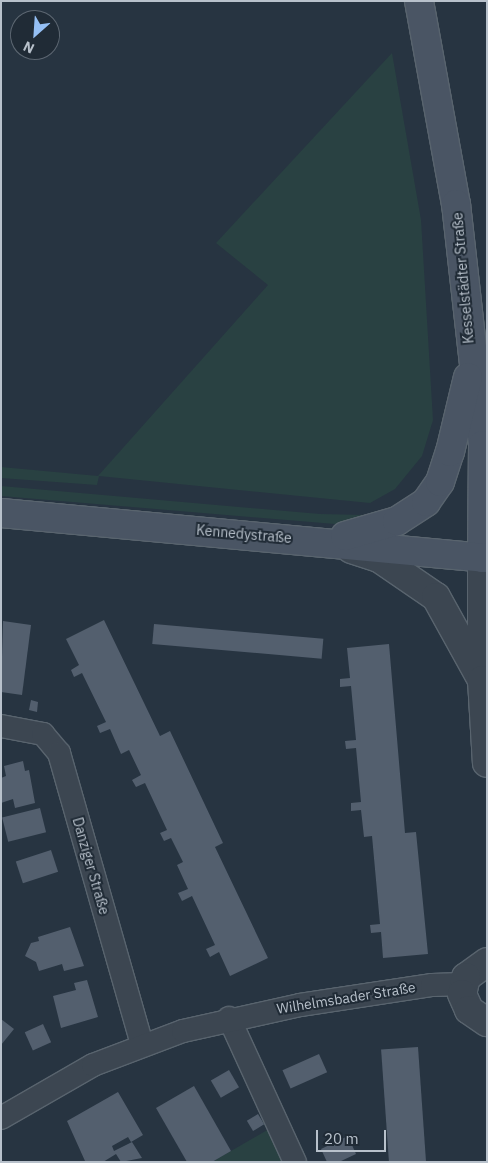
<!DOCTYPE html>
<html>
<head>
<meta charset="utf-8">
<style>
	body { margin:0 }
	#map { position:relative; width:488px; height:1163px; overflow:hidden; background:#273441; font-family:"IBM Plex Sans",sans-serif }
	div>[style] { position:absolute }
	.green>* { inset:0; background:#294142 }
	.building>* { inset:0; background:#535f6e; transform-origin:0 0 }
	.roads { filter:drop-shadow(1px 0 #59646e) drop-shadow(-1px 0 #59646e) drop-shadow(0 1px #59646e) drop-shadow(0 -1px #59646e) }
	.minor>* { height:22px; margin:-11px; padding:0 11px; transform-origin:11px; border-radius:11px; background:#3c4651 }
	.tertiary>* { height:28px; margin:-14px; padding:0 14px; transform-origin:14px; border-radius:14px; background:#3c4651 }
	.secondary>* { height:28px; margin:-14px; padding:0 14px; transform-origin:14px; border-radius:14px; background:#4a5564 }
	span { translate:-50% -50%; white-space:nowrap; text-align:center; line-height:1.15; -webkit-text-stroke:4px #202b36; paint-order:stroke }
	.street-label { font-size:14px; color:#b8c1cb }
	.frame { position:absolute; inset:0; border:2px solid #b8c1cb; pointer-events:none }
	.north { position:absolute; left:10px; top:10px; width:50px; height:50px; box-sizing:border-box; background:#202b36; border:1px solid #5d6772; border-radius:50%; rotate:206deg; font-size:14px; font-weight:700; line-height:20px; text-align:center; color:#b8c1cb }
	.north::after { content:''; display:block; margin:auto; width:18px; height:22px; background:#94bff4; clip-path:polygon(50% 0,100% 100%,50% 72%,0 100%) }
	.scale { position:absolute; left:316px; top:1130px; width:70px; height:22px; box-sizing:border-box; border:2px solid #b8c1cb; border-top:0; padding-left:6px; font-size:15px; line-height:18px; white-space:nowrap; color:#b8c1cb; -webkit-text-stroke:4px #202b36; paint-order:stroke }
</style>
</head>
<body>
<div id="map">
	<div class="green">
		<div style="clip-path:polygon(392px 53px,421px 220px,433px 420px,422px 456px,395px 489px,370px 503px,99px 476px,97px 485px,1px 478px,1px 467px,98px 476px,268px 285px,216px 243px)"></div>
		<div style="clip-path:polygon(1px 486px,320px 514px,365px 515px,392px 507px,410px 495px,415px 501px,349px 523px,335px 524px,1px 496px)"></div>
		<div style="clip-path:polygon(269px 1129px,284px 1162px,212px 1162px)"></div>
	</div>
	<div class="building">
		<div style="clip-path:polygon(104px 620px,160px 736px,170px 731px,223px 843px,215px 847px,268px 958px,230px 976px,219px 952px,210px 957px,206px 949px,215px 945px,192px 896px,182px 901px,178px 893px,188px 889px,177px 865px,183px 862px,171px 838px,164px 841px,160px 833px,167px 830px,145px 783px,136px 787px,132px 780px,141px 775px,129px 750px,121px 754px,110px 729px,100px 733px,97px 726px,106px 722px,82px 673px,74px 677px,71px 670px,79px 665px,66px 639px)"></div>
		<div style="clip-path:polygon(3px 621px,31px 625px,22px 695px,1px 692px)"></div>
		<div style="left:154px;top:624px;width:170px;height:20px;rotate:5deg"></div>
		<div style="clip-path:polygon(389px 644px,405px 833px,416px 832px,428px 954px,383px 958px,381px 932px,371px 933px,370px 925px,380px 924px,372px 836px,364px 837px,361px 810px,351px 811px,351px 803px,361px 802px,356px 748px,346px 749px,345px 741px,356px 740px,351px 686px,340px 687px,340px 679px,350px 678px,347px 648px)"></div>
		<div style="clip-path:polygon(31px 700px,38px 702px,37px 712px,29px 710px)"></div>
		<div style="clip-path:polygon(23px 761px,25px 771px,29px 770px,35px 803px,15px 808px,13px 799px,1px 803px,1px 778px,6px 776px,4px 766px)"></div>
		<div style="left:40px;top:808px;width:25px;height:39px;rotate:76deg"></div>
		<div style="left:51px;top:850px;width:23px;height:37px;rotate:72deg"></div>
		<div style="clip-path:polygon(70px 927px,84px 966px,64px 971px,62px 964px,39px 971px,36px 962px,25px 956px,31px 943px,39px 941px,38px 937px)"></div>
		<div style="clip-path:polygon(87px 980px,98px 1017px,61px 1028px,53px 996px,76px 990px,74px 983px)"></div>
		<div style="clip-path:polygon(1px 1019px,14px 1029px,1px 1045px)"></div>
		<div style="left:43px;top:1024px;width:20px;height:20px;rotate:66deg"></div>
		<div style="left:418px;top:1047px;width:115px;height:37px;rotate:86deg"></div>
		<div style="left:319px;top:1054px;width:20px;height:40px;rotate:66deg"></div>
		<div style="left:229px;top:1070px;width:20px;height:21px;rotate:60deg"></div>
		<div style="clip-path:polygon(194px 1086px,231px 1151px,212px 1162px,187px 1162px,156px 1108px)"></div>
		<div style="clip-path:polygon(118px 1092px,143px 1135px,131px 1142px,128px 1137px,112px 1146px,114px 1151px,132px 1142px,142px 1158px,121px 1162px,116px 1154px,103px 1162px,85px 1161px,67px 1121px)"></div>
		<div style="left:258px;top:1114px;width:12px;height:13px;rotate:59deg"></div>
		<div style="clip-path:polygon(348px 1136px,356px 1154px,339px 1162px,327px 1162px,321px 1149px)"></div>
	</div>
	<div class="roads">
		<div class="minor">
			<div style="left:1px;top:726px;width:43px;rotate:10.8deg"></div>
			<div style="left:43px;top:734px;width:25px;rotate:50deg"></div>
			<div style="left:59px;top:753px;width:303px;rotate:74.1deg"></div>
			<div style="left:229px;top:1018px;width:158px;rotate:65.4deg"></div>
			<div style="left:1px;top:1118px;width:106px;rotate:-29.9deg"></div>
			<div style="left:93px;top:1065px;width:96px;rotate:-20.7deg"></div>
			<div style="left:183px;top:1031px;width:120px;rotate:-12.5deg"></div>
			<div style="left:300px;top:1005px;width:134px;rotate:-8.6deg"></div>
			<div style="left:432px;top:985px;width:32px;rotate:-2deg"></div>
		</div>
		<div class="tertiary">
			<div style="left:351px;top:549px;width:29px;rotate:18deg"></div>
			<div style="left:379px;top:558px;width:69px;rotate:34.4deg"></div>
			<div style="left:436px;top:597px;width:95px;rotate:61deg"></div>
			<div style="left:482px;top:558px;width:122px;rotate:90deg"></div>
			<div style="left:482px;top:680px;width:83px;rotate:86.6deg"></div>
			<div style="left:487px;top:962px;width:26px;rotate:144deg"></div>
			<div style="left:466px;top:977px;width:17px;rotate:103deg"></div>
			<div style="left:462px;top:994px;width:17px;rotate:66deg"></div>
			<div style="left:469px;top:1010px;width:22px;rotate:34deg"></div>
		</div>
		<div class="secondary">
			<div style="left:419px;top:1px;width:206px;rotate:79.7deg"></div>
			<div style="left:456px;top:204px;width:243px;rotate:83.6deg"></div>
			<div style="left:483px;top:445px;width:113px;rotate:90.5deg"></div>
			<div style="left:1px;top:513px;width:488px;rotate:5.3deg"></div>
			<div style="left:345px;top:536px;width:54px;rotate:-16.1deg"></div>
			<div style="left:397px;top:521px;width:35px;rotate:-33deg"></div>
			<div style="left:426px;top:502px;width:24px;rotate:-55deg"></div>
			<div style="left:440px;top:482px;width:32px;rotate:-72deg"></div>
			<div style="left:450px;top:452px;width:77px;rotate:-76.5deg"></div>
		</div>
	</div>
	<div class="street-label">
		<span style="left:463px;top:278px;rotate:-95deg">Kesselstädter Straße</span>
		<span style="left:244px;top:534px;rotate:5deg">Kennedystraße</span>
		<span style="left:91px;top:866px;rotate:74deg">Danziger Straße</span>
		<span style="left:346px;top:998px;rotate:-9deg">Wilhelmsbader Straße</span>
	</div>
	<div class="frame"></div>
	<div class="north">N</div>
	<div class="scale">20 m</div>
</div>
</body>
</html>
